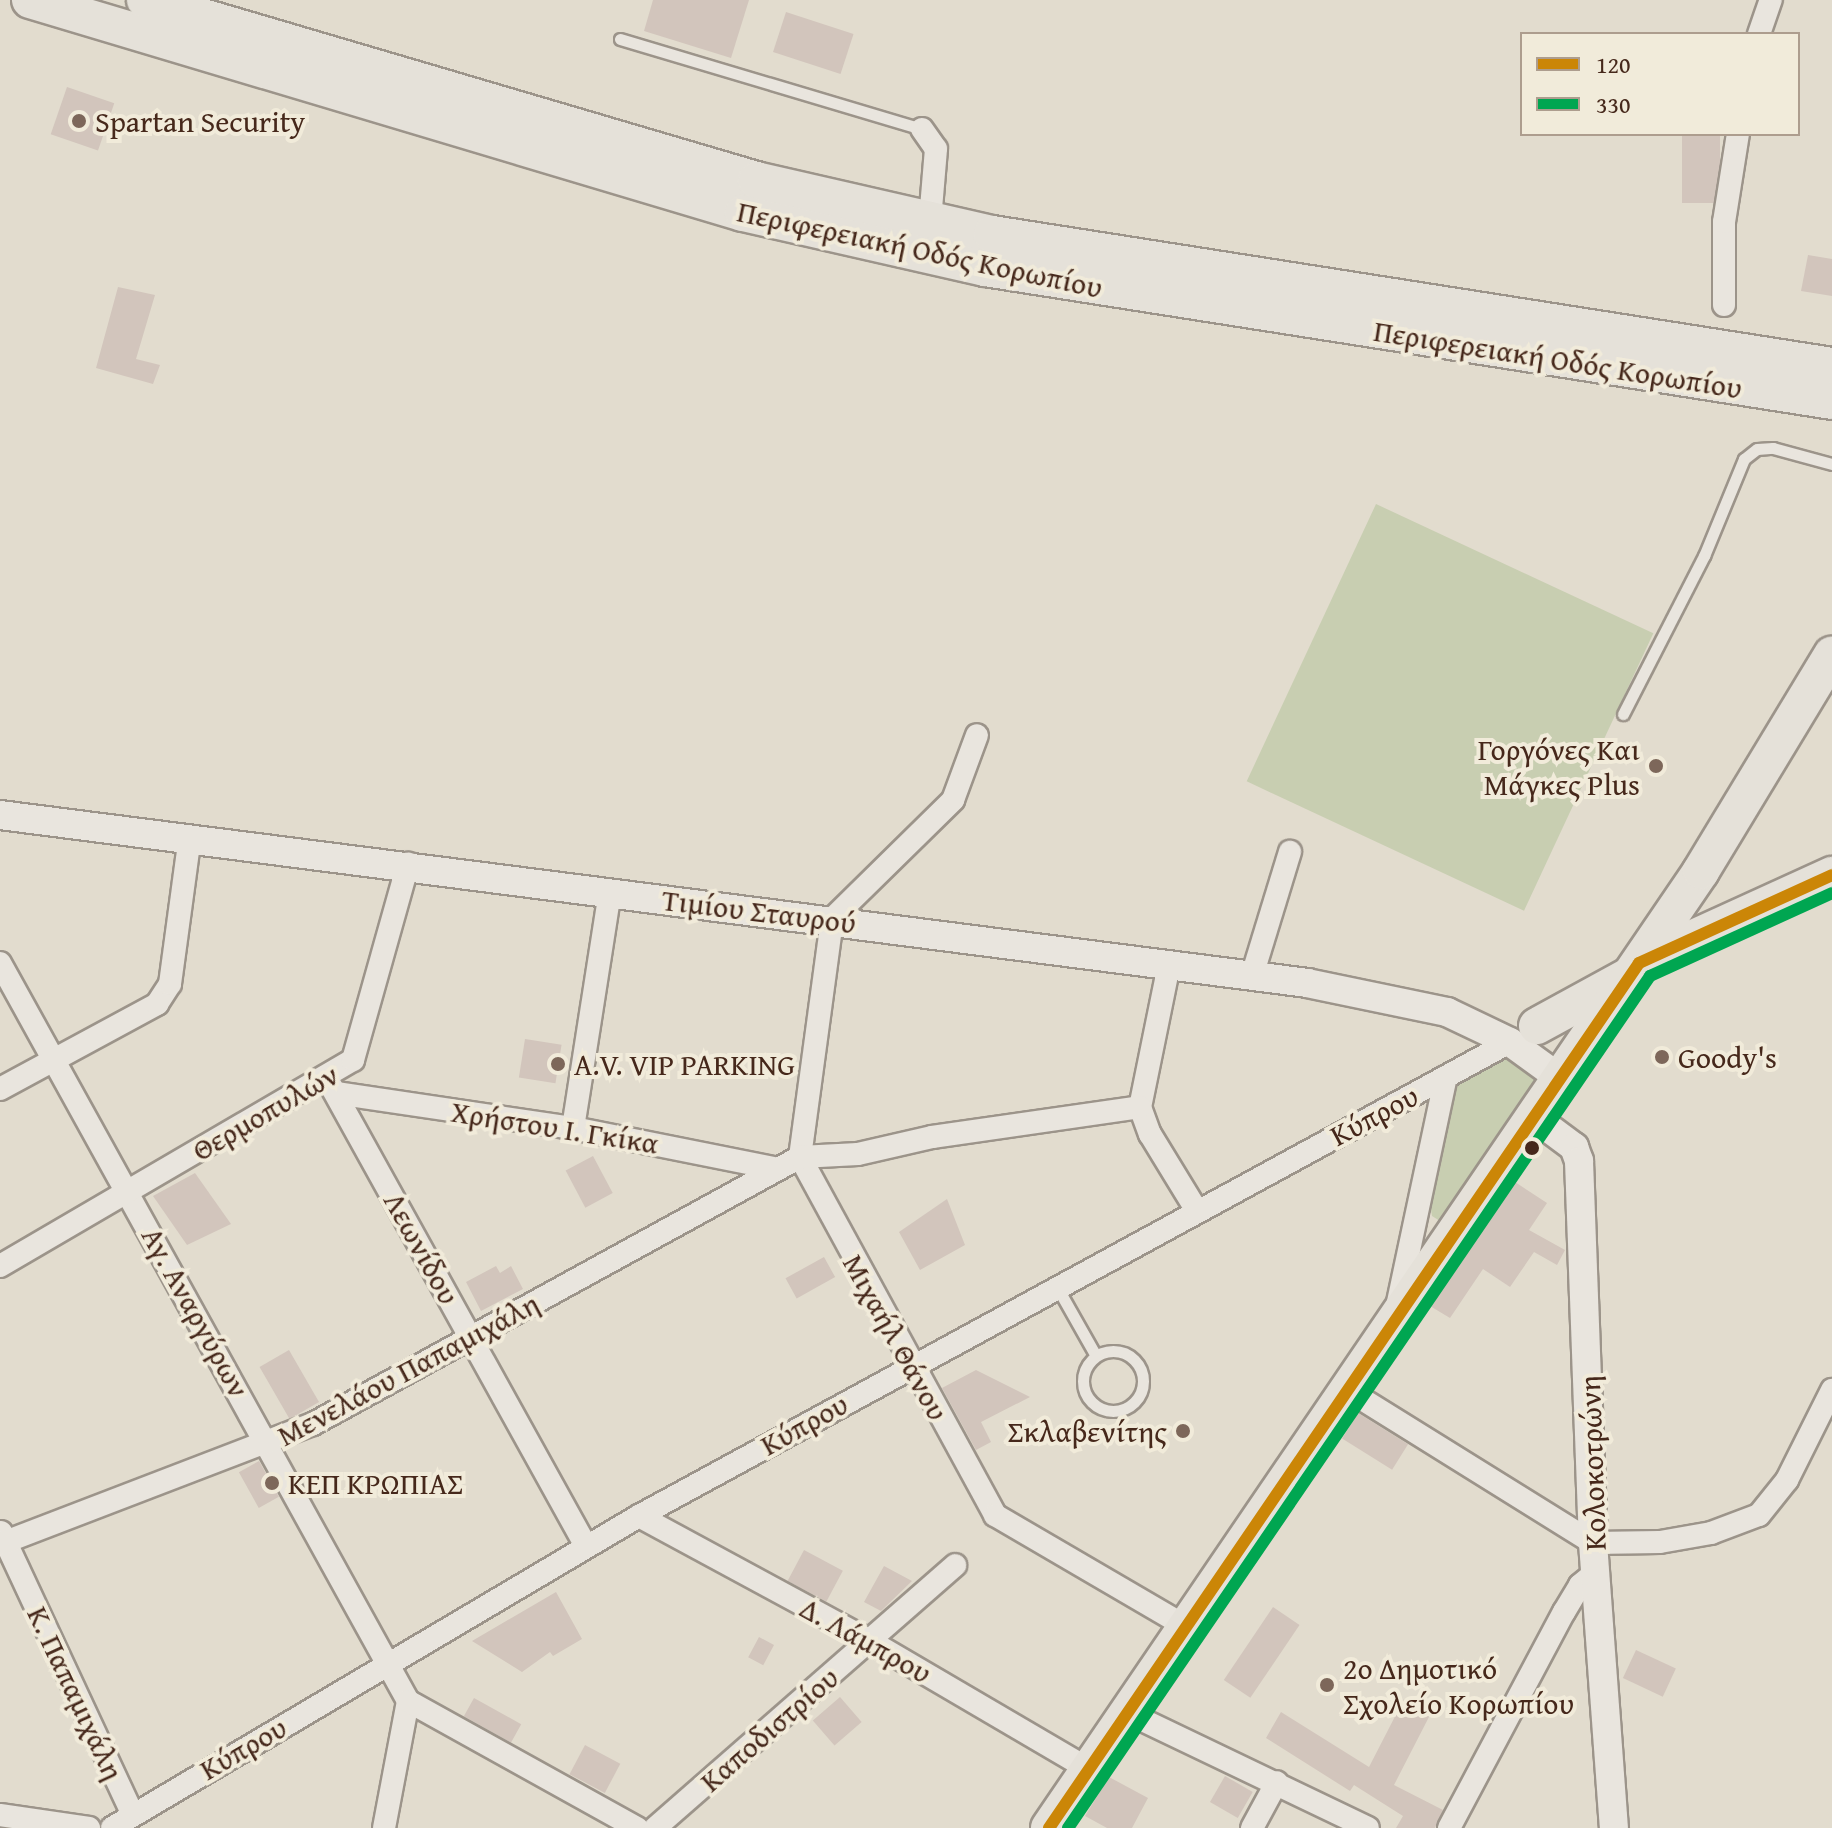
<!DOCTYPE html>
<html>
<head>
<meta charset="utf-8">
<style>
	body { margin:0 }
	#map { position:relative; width:1832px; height:1828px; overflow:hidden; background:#e2dcce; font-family:"Gentium Book Plus",serif }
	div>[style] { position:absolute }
	.green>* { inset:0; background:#c8ceb1; transform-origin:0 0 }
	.building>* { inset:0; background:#d2c5bc; transform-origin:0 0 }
	.roads { filter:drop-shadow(2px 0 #9c948a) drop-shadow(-2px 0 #9c948a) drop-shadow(0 2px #9c948a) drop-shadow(0 -2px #9c948a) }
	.service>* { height:11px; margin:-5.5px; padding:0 5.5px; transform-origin:5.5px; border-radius:5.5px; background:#e9e5de }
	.service>.ring { margin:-5.5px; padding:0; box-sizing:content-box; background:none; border:11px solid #e9e5de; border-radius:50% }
	.minor>* { height:22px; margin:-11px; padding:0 11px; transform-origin:11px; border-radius:11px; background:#e9e5de }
	.tertiary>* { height:28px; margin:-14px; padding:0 14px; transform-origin:14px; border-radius:14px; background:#e9e5de }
	.primary>* { height:36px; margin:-18px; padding:0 18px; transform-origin:18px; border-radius:18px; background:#e5e1d9 }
	.bus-1>* { height:12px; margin:-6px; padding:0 6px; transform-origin:6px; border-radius:6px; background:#cb8607 }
	.bus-2>* { height:12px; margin:-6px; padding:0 6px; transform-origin:6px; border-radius:6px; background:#00a651 }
	.dots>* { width:22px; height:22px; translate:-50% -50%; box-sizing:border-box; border:4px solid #f1ebda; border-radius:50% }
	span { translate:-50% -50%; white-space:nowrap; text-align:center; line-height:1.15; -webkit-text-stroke:8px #f1ebda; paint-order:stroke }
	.poi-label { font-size:30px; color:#46281b }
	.left { translate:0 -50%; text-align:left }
	.right { translate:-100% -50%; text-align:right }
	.street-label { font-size:30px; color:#46281b }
	.legend { position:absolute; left:1520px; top:32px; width:280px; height:104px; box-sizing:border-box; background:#f1ebda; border:2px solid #ad9d8e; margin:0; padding:10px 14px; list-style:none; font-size:24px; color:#46281b }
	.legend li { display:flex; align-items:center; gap:16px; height:40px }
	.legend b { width:40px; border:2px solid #ad9d8e }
</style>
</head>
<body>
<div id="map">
	<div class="green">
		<div style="left:1376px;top:504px;width:306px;height:306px;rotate:25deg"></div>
		<div style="clip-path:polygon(1509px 1054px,1534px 1070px,1535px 1080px,1440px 1221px,1432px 1216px,1429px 1197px,1454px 1088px)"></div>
	</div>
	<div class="building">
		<div style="clip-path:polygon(653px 0,749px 0,731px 58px,644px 31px)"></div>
		<div style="left:786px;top:12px;width:71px;height:42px;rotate:18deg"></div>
		<div style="left:67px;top:87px;width:50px;height:50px;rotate:19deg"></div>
		<div style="left:1682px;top:134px;width:38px;height:69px"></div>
		<div style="clip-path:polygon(1808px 255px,1832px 259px,1832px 296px,1801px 291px)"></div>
		<div style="clip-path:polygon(118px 287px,155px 295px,136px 359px,160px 365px,153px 384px,96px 368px)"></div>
		<div style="left:525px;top:1039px;width:37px;height:39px;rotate:9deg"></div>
		<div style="left:593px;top:1156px;width:42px;height:31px;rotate:62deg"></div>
		<div style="clip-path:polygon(195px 1173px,231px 1224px,187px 1245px,153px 1196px)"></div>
		<div style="clip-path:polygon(1515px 1182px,1547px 1203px,1529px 1230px,1565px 1250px,1557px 1265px,1534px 1252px,1510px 1287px,1483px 1269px,1450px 1318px,1430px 1306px)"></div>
		<div style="clip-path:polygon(947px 1199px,965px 1245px,920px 1270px,899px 1232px)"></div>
		<div style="left:824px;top:1257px;width:23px;height:44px;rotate:61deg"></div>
		<div style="clip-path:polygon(496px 1266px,500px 1273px,511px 1266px,523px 1289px,481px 1311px,466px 1282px)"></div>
		<div style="left:289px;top:1350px;width:60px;height:34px;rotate:60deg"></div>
		<div style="clip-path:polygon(976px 1370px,1030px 1397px,981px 1422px,991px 1442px,976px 1450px,942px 1388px)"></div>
		<div style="left:1358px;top:1413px;width:59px;height:30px;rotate:32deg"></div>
		<div style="left:259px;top:1461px;width:41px;height:23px;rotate:61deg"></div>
		<div style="left:804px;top:1550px;width:44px;height:35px;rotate:28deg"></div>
		<div style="clip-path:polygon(884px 1566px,912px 1581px,881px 1611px,864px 1602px)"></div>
		<div style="clip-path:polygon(556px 1592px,582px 1639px,553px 1656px,550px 1652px,522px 1672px,472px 1641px)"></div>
		<div style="left:1273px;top:1607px;width:32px;height:88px;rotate:34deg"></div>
		<div style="left:759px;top:1637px;width:17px;height:23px;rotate:28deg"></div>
		<div style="left:1636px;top:1650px;width:44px;height:31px;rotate:25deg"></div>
		<div style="left:840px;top:1697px;width:33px;height:36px;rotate:49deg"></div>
		<div style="left:474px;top:1698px;width:54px;height:21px;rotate:29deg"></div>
		<div style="clip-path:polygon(1404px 1699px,1430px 1715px,1394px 1785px,1443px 1810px,1435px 1828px,1396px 1828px,1403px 1816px,1354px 1785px,1350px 1791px,1266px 1738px,1281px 1712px,1369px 1767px)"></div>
		<div style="left:585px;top:1745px;width:40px;height:33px;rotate:28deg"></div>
		<div style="left:1225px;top:1776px;width:32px;height:30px;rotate:30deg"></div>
		<div style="clip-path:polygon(1109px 1777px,1148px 1798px,1132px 1828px,1107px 1828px,1085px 1816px)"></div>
	</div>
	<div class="roads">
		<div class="service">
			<div style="left:620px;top:39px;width:315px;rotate:16.6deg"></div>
			<div style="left:1623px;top:714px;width:178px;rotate:-62.9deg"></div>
			<div style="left:1704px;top:556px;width:105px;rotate:-67.6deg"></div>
			<div style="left:1744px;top:459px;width:16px;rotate:-38deg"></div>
			<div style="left:1757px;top:449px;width:16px;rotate:-4deg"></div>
			<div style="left:1773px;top:448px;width:61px;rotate:15.2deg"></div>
			<div style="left:1057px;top:1287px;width:79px;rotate:60.5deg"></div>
			<div class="ring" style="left:1083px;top:1351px;width:49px;height:49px"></div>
		</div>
		<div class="minor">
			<div style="left:1759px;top:34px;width:36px;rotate:-71deg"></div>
			<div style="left:922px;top:129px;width:24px;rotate:55deg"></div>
			<div style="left:936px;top:149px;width:71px;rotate:94.8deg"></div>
			<div style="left:1724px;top:305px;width:83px;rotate:-90deg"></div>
			<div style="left:1724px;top:222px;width:89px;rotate:-81deg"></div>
			<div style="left:0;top:963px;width:843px;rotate:61.06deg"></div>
			<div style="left:408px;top:1701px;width:129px;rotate:100.7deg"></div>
			<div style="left:1169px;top:965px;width:145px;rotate:101.5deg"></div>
			<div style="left:1140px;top:1107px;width:29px;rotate:70deg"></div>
			<div style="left:1150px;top:1134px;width:90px;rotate:58.6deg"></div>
			<div style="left:1252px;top:976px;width:130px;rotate:-73deg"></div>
			<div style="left:326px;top:1077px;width:536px;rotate:61deg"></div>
			<div style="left:0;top:1089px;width:179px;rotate:-28.4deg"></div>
			<div style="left:157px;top:1004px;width:24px;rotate:-57deg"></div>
			<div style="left:170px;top:984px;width:148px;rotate:-82.3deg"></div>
			<div style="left:336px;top:1093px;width:240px;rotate:8.4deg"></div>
			<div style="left:573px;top:1128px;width:204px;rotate:11.3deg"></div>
			<div style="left:573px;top:1128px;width:239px;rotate:-81.1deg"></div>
			<div style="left:800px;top:1157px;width:408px;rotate:61.4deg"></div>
			<div style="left:995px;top:1515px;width:222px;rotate:30.3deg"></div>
			<div style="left:800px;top:1157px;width:240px;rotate:-82.3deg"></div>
			<div style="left:832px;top:919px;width:170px;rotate:-44.5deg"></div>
			<div style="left:953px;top:800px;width:69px;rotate:-69.7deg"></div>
			<div style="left:0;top:1266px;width:409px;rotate:-30.3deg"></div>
			<div style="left:353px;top:1060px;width:204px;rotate:-74.3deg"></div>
			<div style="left:1398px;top:1302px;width:230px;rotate:-78deg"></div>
			<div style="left:1349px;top:1391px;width:287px;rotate:31.9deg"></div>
			<div style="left:1593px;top:1543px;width:67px;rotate:-0.9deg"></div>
			<div style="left:1660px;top:1542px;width:52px;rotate:-10deg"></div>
			<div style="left:1711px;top:1533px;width:51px;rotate:-20.6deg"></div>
			<div style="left:1759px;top:1515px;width:45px;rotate:-51.3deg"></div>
			<div style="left:1787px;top:1480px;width:101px;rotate:-63.4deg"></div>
			<div style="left:639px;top:1516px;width:263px;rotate:28.4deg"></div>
			<div style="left:870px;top:1641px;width:255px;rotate:30.4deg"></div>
			<div style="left:1px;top:1532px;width:310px;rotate:65deg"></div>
			<div style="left:0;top:1544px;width:335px;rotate:-21deg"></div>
			<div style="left:313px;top:1424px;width:555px;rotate:-28.73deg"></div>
			<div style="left:800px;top:1157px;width:58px;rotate:-3deg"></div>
			<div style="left:858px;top:1154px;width:76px;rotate:-12.9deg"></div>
			<div style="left:932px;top:1137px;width:210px;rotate:-8.2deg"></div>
			<div style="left:408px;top:1701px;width:262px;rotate:29deg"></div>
			<div style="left:1128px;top:1713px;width:266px;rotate:25.6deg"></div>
			<div style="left:0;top:1815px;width:90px;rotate:8.3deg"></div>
			<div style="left:112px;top:1828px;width:612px;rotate:-30.63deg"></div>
			<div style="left:639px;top:1516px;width:992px;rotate:-28.56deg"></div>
			<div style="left:655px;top:1828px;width:399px;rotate:-41.2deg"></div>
			<div style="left:1252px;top:1828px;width:52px;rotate:-61.5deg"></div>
			<div style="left:1449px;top:1828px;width:245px;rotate:-62deg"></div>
			<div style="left:1564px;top:1612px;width:31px;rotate:-59deg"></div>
			<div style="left:1580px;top:1585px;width:21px;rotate:-39deg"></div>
		</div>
		<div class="tertiary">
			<div style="left:0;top:815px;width:1318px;rotate:7.32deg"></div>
			<div style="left:1307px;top:983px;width:143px;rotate:11.7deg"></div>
			<div style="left:1447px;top:1012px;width:70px;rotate:25.5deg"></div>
			<div style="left:1510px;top:1042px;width:63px;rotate:36deg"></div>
			<div style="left:1535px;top:1118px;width:49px;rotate:36.6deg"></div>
			<div style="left:1574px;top:1147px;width:15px;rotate:70deg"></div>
			<div style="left:1579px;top:1161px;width:382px;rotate:87.9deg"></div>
			<div style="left:1593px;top:1543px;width:286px;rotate:85.8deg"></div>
		</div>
		<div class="primary">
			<div style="left:30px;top:0;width:744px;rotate:16.63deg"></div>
			<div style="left:743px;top:213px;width:248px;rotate:12.8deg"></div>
			<div style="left:985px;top:268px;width:857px;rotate:8.92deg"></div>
			<div style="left:145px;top:0;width:637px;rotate:16.41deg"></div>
			<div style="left:756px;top:180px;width:242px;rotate:12.9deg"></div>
			<div style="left:992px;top:234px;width:850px;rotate:8.93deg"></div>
			<div style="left:1641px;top:962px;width:210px;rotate:-24.5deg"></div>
			<div style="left:1537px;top:1026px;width:102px;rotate:-28.6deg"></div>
			<div style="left:1049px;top:1828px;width:1158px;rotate:-55.73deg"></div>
			<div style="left:1701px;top:871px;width:253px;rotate:-58.8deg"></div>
		</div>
	</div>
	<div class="bus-1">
		<div style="left:1639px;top:963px;width:212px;rotate:-24.5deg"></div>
		<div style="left:1049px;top:1828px;width:1047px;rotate:-55.7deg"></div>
	</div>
	<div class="bus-2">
		<div style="left:1068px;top:1828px;width:1032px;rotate:-55.66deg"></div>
		<div style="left:1650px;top:976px;width:200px;rotate:-24.5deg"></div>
	</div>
	<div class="dots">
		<div style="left:79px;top:121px;background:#7d675a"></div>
		<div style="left:1656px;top:766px;background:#7d675a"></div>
		<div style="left:1662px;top:1057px;background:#7d675a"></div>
		<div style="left:558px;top:1064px;background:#7d675a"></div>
		<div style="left:1532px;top:1148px;background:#46281b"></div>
		<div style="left:1183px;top:1431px;background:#7d675a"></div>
		<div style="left:272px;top:1483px;background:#7d675a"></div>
		<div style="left:1327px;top:1685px;background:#7d675a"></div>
	</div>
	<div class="poi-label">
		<span class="left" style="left:95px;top:121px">Spartan Security</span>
		<span class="right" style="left:1640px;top:766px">Γοργόνες Και<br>Μάγκες Plus</span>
		<span class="left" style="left:1678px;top:1057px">Goody's</span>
		<span class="left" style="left:574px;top:1064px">A.V. VIP PARKING</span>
		<span class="right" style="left:1167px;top:1431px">Σκλαβενίτης</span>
		<span class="left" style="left:288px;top:1483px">ΚΕΠ ΚΡΩΠΙΑΣ</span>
		<span class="left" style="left:1343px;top:1685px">2ο Δημοτικό<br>Σχολείο Κορωπίου</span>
	</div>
	<div class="street-label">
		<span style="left:920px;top:249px;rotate:12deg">Περιφερειακή Οδός Κορωπίου</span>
		<span style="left:1558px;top:359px;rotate:9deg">Περιφερειακή Οδός Κορωπίου</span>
		<span style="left:759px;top:911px;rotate:7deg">Τιμίου Σταυρού</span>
		<span style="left:265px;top:1112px;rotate:-30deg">Θερμοπυλών</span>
		<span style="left:1374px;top:1115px;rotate:-28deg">Κύπρου</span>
		<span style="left:555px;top:1127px;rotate:9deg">Χρήστου Ι. Γκίκα</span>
		<span style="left:422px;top:1248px;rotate:61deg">Λεωνίδου</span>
		<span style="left:196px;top:1312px;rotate:61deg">Αγ. Αναργύρων</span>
		<span style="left:896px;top:1337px;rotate:61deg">Μιχαήλ Θάνου</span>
		<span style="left:408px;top:1369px;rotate:-28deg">Μενελάου Παπαμιχάλη</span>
		<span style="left:804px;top:1424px;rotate:-29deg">Κύπρου</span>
		<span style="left:1592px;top:1463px;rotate:-92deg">Κολοκοτρώνη</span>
		<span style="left:866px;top:1640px;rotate:29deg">Δ. Λάμπρου</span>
		<span style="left:76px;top:1693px;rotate:65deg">Κ. Παπαμιχάλη</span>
		<span style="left:769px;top:1729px;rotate:-41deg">Καποδιστρίου</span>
		<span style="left:243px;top:1748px;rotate:-30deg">Κύπρου</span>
	</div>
	<ul class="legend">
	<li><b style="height:10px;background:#cb8607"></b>120</li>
	<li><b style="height:10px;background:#00a651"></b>330</li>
	</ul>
</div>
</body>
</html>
